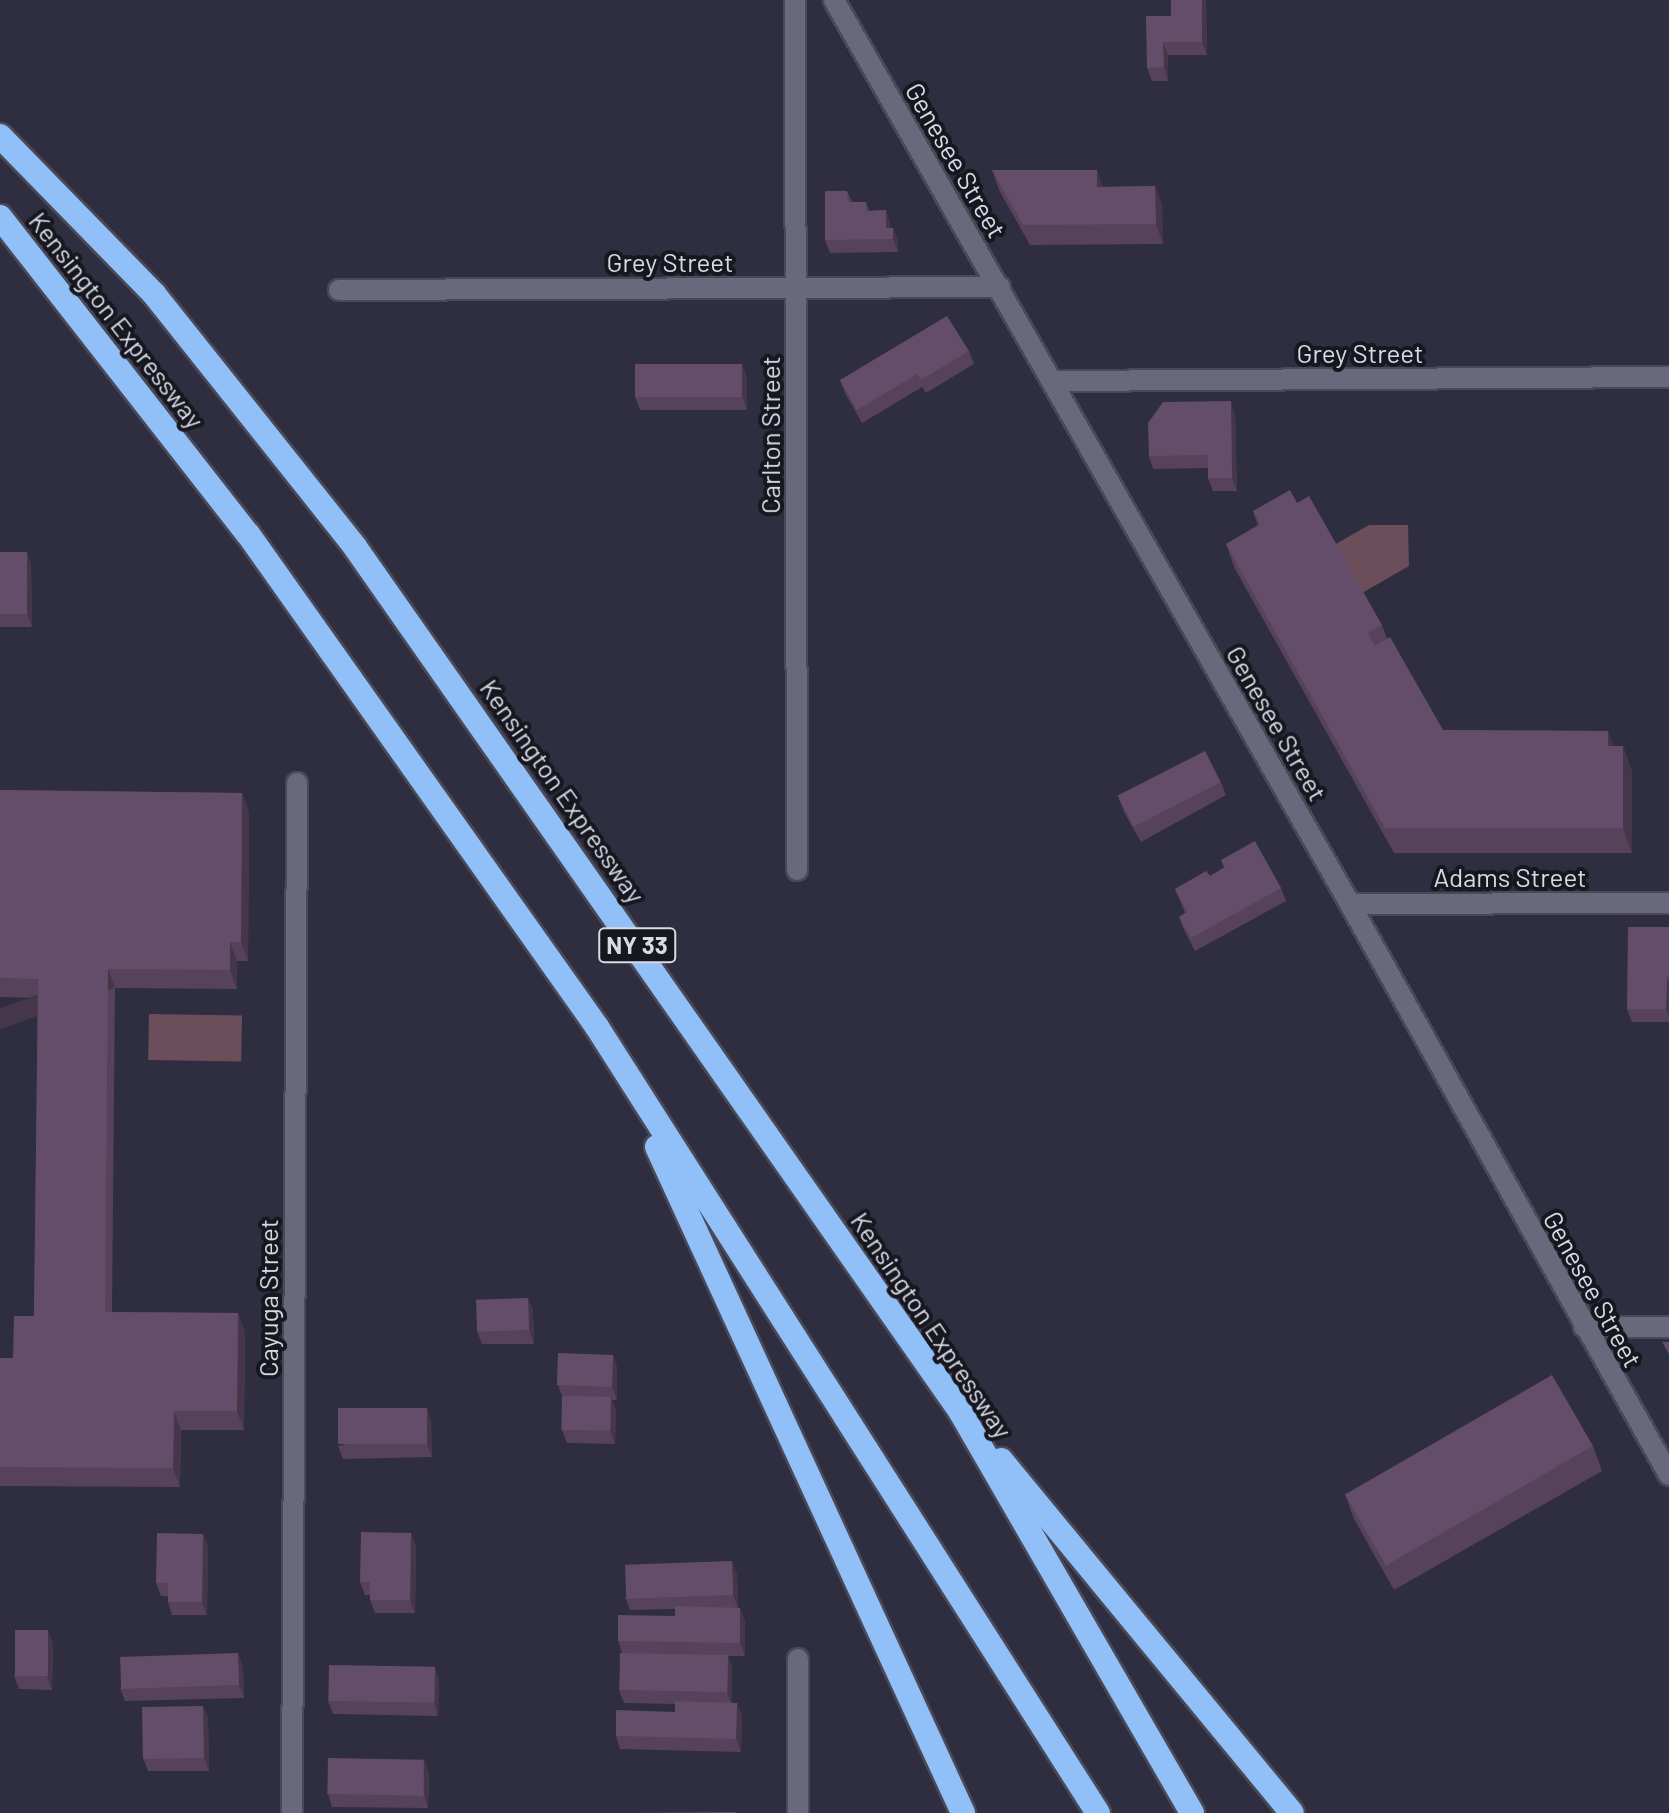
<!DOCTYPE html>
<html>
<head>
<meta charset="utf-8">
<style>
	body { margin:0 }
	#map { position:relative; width:1669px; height:1813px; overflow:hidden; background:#2e2e40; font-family:Barlow,sans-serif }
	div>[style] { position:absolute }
	.green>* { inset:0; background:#6c4e5b; transform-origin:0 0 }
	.roads { filter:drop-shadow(2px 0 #4a4958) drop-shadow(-2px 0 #4a4958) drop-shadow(0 2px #4a4958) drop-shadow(0 -2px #4a4958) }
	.minor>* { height:20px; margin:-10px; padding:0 10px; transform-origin:10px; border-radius:10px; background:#69697e }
	.secondary>* { height:20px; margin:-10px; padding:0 10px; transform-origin:10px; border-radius:10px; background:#69697e }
	.motorway>* { height:24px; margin:-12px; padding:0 12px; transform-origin:12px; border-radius:12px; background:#91c0f8 }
	.wall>* { inset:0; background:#56425b }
	.shaded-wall>* { inset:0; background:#46364a; transform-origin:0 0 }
	.building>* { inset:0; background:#644d6a; transform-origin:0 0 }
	span { translate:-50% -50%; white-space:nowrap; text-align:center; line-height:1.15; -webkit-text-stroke:8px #17171f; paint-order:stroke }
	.shield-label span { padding:2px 6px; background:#17171f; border:2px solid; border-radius:6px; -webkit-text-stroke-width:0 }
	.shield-label { font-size:24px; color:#dadae6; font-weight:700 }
	.street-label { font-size:26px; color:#dadae6 }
</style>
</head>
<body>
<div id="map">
	<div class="green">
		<div style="clip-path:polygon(1369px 525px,1408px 525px,1409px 566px,1362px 593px,1334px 545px)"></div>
		<div style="left:149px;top:1014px;width:93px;height:46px;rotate:1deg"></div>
	</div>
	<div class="roads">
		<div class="minor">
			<div style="left:795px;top:0;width:870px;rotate:89.87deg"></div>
			<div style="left:339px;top:290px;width:661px;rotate:-0.26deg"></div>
			<div style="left:1052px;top:381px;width:617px;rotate:-0.37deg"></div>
			<div style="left:1350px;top:904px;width:319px;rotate:-0.2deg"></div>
			<div style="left:1584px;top:1327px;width:85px"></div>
			<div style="left:292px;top:1813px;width:1030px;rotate:-89.72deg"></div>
			<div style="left:798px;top:1813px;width:154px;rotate:-90deg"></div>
		</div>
		<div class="secondary">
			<div style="left:834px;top:0;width:1041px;rotate:60.28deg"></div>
			<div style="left:1350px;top:904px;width:654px;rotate:60.81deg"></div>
		</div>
		<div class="motorway">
			<div style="left:0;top:136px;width:221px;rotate:45.7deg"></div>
			<div style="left:154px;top:294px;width:323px;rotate:51.5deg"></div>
			<div style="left:355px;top:547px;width:1055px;rotate:55deg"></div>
			<div style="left:960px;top:1411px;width:464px;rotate:60deg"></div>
			<div style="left:0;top:217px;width:402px;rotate:52deg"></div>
			<div style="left:248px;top:534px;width:604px;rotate:54.7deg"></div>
			<div style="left:597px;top:1027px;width:932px;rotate:57.49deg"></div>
			<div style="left:657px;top:1147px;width:733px;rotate:65.32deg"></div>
			<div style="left:1001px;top:1460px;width:457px;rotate:50.5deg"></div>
		</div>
	</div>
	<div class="wall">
		<div style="clip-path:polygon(1171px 0,1206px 0,1207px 55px,1168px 55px,1168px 81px,1152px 81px,1147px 68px,1171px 16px)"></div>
		<div style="clip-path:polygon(992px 170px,1103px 187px,1155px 186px,1162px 205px,1163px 244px,1030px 245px,999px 190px)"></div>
		<div style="clip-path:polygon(847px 191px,852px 202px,866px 202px,869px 211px,886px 210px,890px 223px,890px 228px,893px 228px,898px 241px,898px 252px,830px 253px,825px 240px)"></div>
		<div style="clip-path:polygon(969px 351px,974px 364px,926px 393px,922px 387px,862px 423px,845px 393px,840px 380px)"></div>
		<div style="clip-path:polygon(747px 377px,747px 410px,640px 410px,635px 397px)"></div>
		<div style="clip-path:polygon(1235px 414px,1237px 491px,1213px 491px,1208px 478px,1208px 468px,1153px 469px,1149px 456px)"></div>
		<div style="clip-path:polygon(1297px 503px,1382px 625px,1387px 639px,1443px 730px,1608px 731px,1613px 746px,1623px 746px,1632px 772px,1632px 853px,1394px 853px,1235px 569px,1226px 544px,1258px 526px,1253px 511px)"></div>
		<div style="clip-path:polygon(0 552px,27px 552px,31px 565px,32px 627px,0 627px)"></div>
		<div style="clip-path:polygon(1221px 782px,1226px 795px,1141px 842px,1124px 812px,1119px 799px)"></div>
		<div style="clip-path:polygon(0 790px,242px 793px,249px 812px,248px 961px,237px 961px,237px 989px,115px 988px,112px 1312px,238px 1313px,245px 1332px,244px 1430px,181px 1430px,180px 1487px,0 1486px,0 1358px,13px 1358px,34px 1316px,38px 998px,0 997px)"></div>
		<div style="clip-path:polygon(1221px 860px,1281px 888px,1286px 901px,1195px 951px,1184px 930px,1179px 917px,1185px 913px,1175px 889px,1210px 876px,1224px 868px)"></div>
		<div style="clip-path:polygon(1669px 927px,1669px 1022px,1632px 1022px,1627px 1009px)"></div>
		<div style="clip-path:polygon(528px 1298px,533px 1311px,534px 1344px,482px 1344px,477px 1331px)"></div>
		<div style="clip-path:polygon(613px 1355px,617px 1368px,617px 1400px,612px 1400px,616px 1410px,615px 1444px,567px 1443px,562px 1430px,562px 1396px,558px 1385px)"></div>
		<div style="clip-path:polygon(431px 1421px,432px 1457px,343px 1459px,338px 1446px)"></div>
		<div style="clip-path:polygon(1593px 1446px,1602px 1471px,1394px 1590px,1354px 1519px,1345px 1494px)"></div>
		<div style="clip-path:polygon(203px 1534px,208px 1547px,207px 1615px,172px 1615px,168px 1602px,168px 1596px,161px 1596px,156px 1583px)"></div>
		<div style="clip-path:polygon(416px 1546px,415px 1613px,375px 1613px,370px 1600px,370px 1595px,365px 1595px,360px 1582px)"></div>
		<div style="clip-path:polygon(737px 1574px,738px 1608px,745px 1621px,745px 1656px,728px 1656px,732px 1668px,732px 1703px,737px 1703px,742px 1716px,741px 1752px,620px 1749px,616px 1736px,675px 1712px,675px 1704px,624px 1703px,619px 1690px,622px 1653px,618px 1641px,675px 1616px,675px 1609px,630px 1610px,625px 1597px)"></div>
		<div style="clip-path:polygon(53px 1643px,52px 1690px,19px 1689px,14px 1676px)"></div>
		<div style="clip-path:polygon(243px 1666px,244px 1698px,125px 1701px,120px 1688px)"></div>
		<div style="clip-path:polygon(439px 1680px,438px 1716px,333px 1714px,328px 1701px)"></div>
		<div style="clip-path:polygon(203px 1706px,208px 1719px,209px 1771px,148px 1771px,143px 1758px)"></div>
		<div style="clip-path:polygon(429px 1772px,428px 1808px,332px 1807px,328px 1794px)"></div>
	</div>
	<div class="shaded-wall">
		<div style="clip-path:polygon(1202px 0,1206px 0,1207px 55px,1202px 42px)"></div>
		<div style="clip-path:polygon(1163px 42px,1168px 55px,1168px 81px,1164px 67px)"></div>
		<div style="clip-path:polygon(1097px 170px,1104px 189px,1097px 187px)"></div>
		<div style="clip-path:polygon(1155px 186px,1162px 205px,1163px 244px,1156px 224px)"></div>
		<div style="clip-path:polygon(886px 210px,890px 223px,890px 241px,886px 228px)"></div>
		<div style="clip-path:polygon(893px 228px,898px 241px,898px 252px,893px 239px)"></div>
		<div style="clip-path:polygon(742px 364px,747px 377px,747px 410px,742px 397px)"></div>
		<div style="clip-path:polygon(1231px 401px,1235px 414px,1237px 491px,1232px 478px)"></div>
		<div style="clip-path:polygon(27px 552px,31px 565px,32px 627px,27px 614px)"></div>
		<div style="clip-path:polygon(1608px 731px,1617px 756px,1608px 746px)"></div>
		<div style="clip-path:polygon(1623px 746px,1632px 772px,1632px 853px,1623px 828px)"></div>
		<div style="clip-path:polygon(242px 793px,249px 812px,248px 961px,241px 942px)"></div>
		<div style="clip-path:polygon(230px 942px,237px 961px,237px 989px,230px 970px)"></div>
		<div style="left:108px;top:969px;width:20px;height:343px;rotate:70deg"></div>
		<div style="clip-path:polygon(1667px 977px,1669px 983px,1669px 1016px,1666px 1009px)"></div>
		<div style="clip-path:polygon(528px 1298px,533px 1311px,534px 1344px,529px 1330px)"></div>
		<div style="clip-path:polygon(238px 1313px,245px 1332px,244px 1430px,237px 1411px)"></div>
		<div style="clip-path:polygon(613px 1355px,617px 1368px,617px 1400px,612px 1387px)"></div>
		<div style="clip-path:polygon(611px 1397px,616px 1410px,615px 1444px,610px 1431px)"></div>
		<div style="clip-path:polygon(427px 1408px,431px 1421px,432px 1457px,427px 1444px)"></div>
		<div style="clip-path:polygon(174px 1411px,181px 1430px,180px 1487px,173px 1468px)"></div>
		<div style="clip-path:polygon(411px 1533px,416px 1546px,415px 1613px,410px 1600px)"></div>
		<div style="clip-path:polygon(203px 1534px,208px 1547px,207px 1615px,202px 1602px)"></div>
		<div style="clip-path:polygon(732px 1561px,737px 1574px,738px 1608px,733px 1595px)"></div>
		<div style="clip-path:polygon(740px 1608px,745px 1621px,745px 1656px,740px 1643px)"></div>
		<div style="clip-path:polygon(48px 1630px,53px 1643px,52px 1690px,47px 1677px)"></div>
		<div style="clip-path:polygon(238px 1653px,243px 1666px,244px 1698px,239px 1685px)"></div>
		<div style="clip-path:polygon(728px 1655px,732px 1668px,732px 1705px,727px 1692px)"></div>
		<div style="clip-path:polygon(435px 1667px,439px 1680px,438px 1716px,434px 1703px)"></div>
		<div style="clip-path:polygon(737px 1703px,742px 1716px,741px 1752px,736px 1739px)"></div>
		<div style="clip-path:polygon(203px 1706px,208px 1719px,209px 1771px,204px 1758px)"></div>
		<div style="clip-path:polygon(424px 1759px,429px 1772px,428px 1808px,424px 1795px)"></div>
	</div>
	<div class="building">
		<div style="clip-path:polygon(1171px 0,1202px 0,1202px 42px,1163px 42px,1164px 67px,1147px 68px,1146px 16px,1171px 16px)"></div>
		<div style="clip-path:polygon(992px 170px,1097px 170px,1097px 187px,1155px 186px,1156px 224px,1023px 225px)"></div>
		<div style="clip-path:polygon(825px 191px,847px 191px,848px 202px,866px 202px,866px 211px,886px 210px,886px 228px,893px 228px,893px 239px,825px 240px)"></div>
		<div style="clip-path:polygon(947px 316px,969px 351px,921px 380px,917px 374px,857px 410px,840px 380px)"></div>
		<div style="left:635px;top:364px;width:107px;height:33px"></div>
		<div style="clip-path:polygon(1231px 401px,1232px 478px,1208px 478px,1208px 455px,1149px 456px,1148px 423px,1163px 402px)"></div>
		<div style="clip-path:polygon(1290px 490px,1297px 503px,1309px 496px,1382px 625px,1368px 633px,1375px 646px,1390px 637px,1443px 730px,1608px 731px,1608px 746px,1623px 746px,1623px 828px,1385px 828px,1226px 544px,1260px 524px,1253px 511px)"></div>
		<div style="left:0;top:552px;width:27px;height:62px"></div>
		<div style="left:1205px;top:751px;width:35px;height:98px;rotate:63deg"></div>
		<div style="clip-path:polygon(0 790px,242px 793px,241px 942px,230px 942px,230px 970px,108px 969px,105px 1312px,238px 1313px,237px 1411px,174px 1411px,173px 1468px,0 1467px,0 1358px,13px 1358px,14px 1316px,34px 1316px,38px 979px,0 978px)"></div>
		<div style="clip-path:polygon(1255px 841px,1281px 888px,1191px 938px,1179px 917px,1187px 912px,1175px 889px,1206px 871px,1210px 876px,1225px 867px,1221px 860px)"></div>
		<div style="clip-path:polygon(1628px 927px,1669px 927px,1669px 977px,1667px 977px,1666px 1009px,1627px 1009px)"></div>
		<div style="left:528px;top:1298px;width:32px;height:52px;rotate:88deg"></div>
		<div style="clip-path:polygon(1662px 1342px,1669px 1342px,1669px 1354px)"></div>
		<div style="left:558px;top:1353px;width:55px;height:32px;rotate:2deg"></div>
		<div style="left:1552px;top:1375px;width:82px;height:239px;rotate:60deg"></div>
		<div style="left:562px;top:1396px;width:49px;height:34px;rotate:1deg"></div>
		<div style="left:427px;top:1408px;width:36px;height:89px;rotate:90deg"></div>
		<div style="clip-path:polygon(361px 1532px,411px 1533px,410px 1600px,370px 1600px,370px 1582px,360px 1582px)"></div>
		<div style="clip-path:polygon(157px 1533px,203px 1534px,202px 1602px,168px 1602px,168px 1583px,156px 1583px)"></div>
		<div style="left:732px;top:1561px;width:34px;height:107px;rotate:88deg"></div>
		<div style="clip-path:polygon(675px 1606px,740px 1608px,740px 1643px,618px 1641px,618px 1615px,675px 1616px)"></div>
		<div style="left:15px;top:1630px;width:33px;height:46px"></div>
		<div style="left:238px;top:1653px;width:32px;height:118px;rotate:88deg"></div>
		<div style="left:620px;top:1653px;width:108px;height:37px;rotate:1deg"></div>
		<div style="left:329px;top:1665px;width:106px;height:36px;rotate:1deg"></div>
		<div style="clip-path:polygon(675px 1701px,737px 1703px,736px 1739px,616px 1736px,616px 1710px,675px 1712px)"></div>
		<div style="left:203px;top:1706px;width:52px;height:61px;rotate:89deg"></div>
		<div style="left:328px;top:1758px;width:96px;height:36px;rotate:1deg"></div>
		<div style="clip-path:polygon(736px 1812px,736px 1813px,632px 1813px)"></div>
	</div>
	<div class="shield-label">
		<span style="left:637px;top:945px">NY 33</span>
	</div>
	<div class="street-label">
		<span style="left:956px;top:160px;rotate:60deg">Genesee Street</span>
		<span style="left:670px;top:262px">Grey Street</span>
		<span style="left:117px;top:320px;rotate:52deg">Kensington Expressway</span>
		<span style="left:1360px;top:353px">Grey Street</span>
		<span style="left:770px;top:435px;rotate:-90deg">Carlton Street</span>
		<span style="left:1277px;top:723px;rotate:60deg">Genesee Street</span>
		<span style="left:563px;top:791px;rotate:55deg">Kensington Expressway</span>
		<span style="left:1510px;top:877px">Adams Street</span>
		<span style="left:1593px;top:1289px;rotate:61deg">Genesee Street</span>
		<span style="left:268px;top:1298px;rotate:-90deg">Cayuga Street</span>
		<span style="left:932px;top:1325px;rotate:56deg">Kensington Expressway</span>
	</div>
</div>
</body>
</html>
